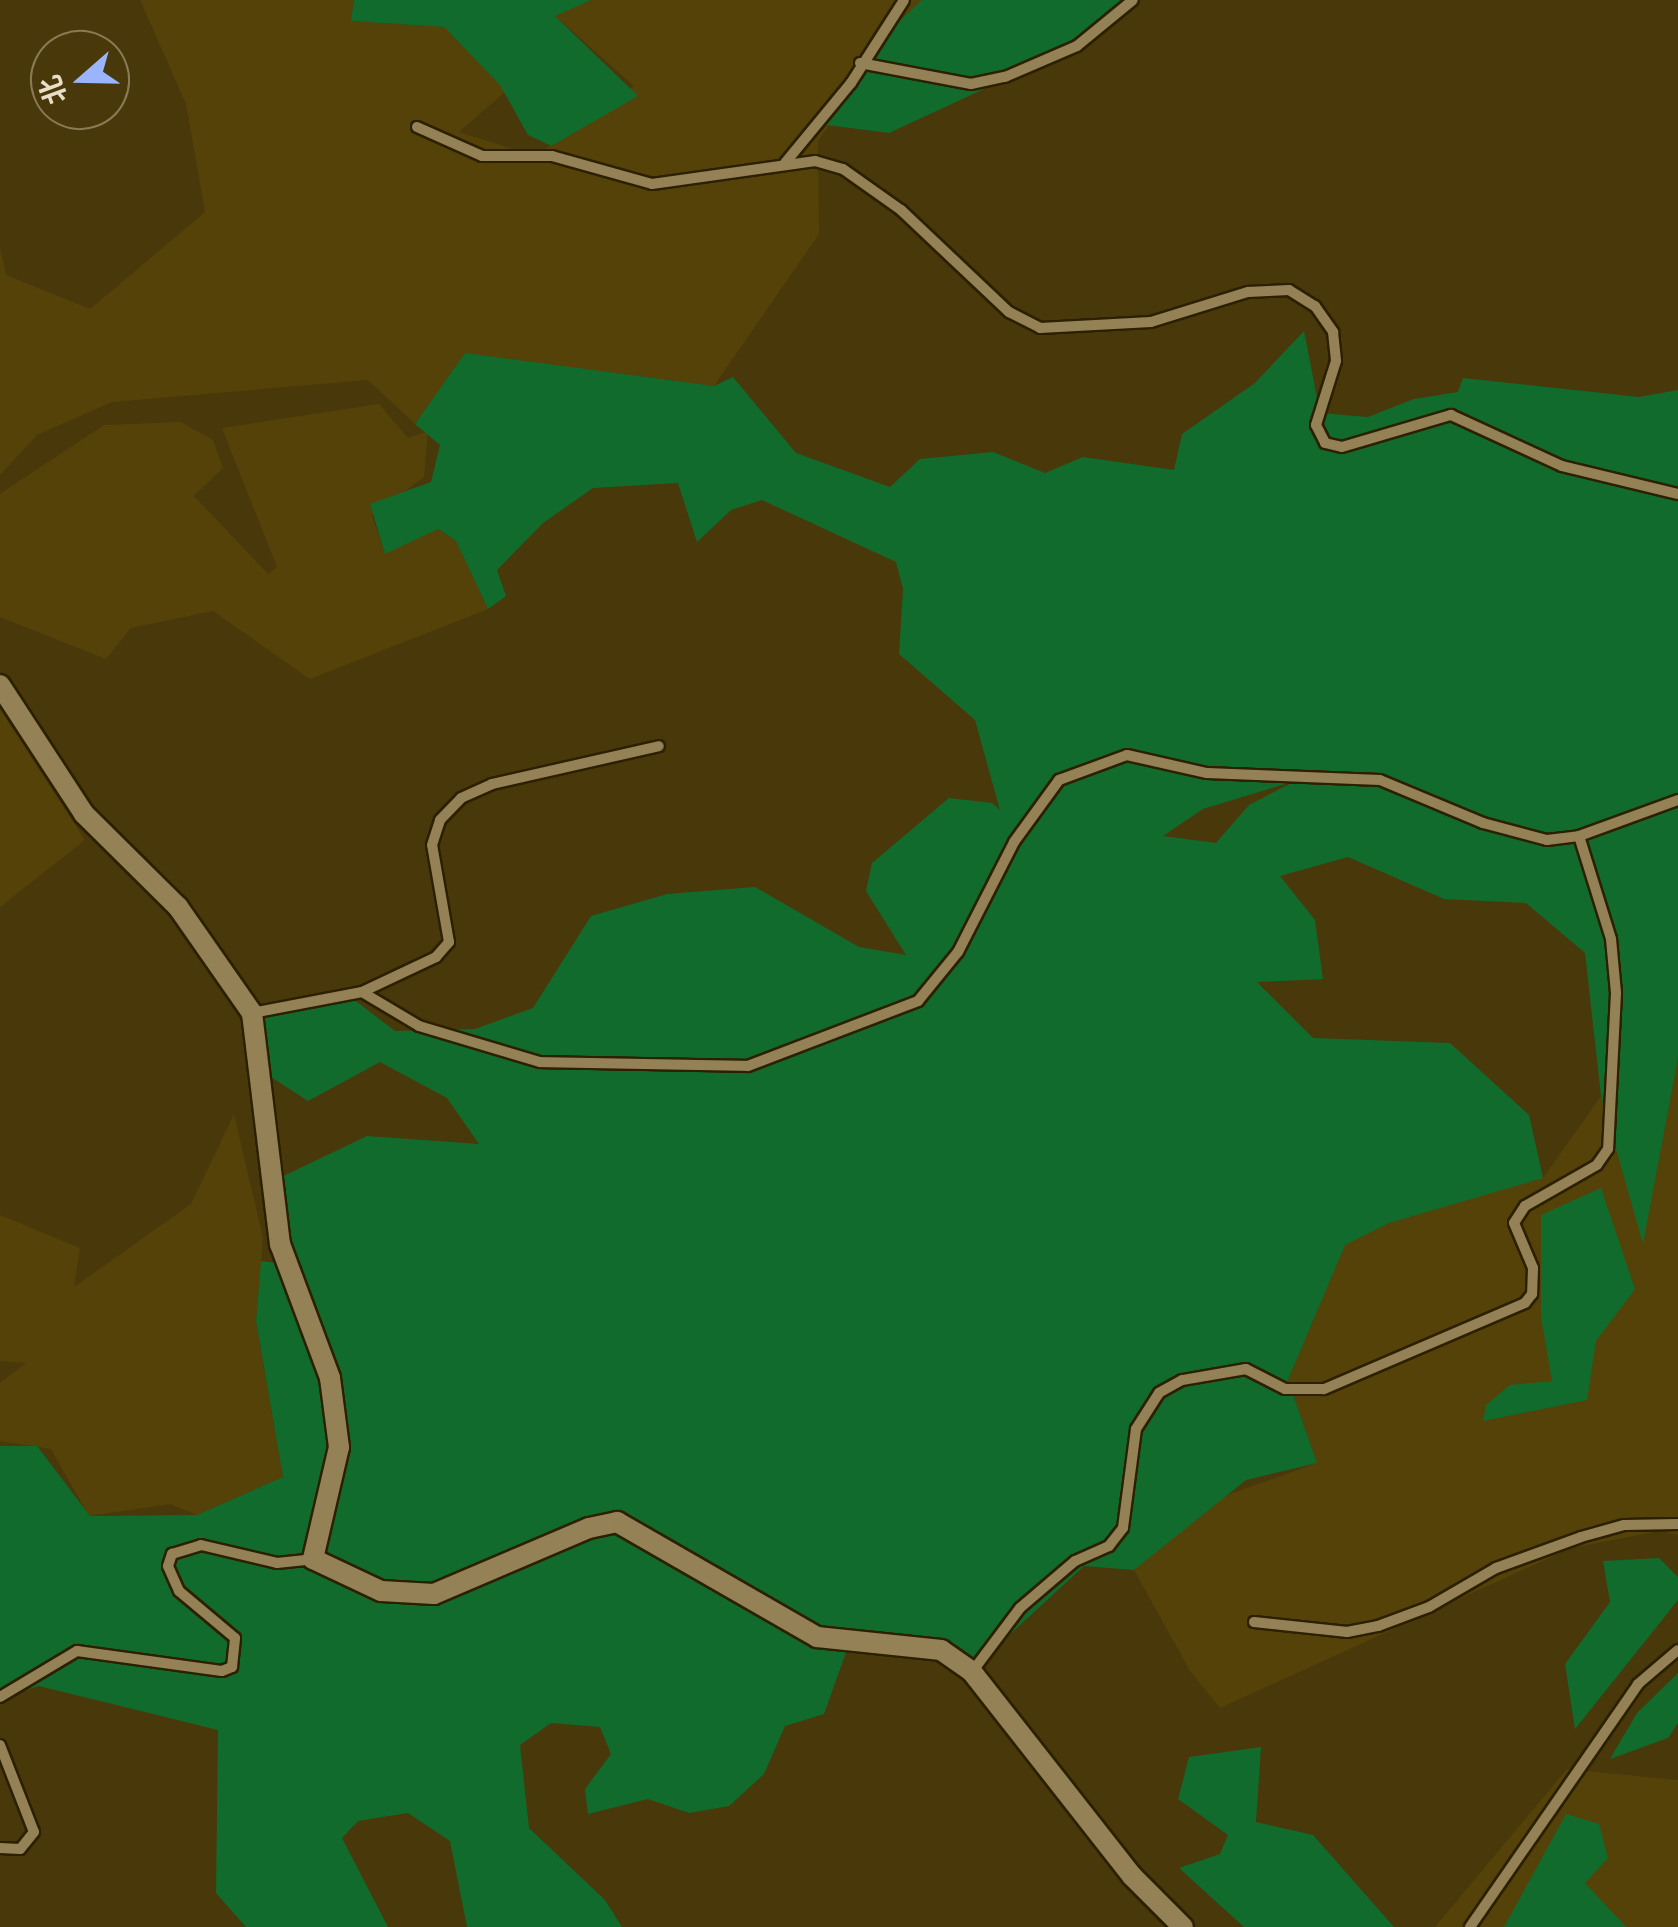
<!DOCTYPE html>
<html>
<head>
<meta charset="utf-8">
<style>
	body { margin:0 }
	#map { position:relative; width:1678px; height:1927px; overflow:hidden; background:#49380a; font-family:"Work Sans","Noto Sans SC",sans-serif }
	div>[style] { position:absolute }
	.built>* { inset:0; background:#554208 }
	.green>* { inset:0; background:#116b2d }
	.roads { filter:drop-shadow(2px 0 #2c2000) drop-shadow(-2px 0 #2c2000) drop-shadow(0 2px #2c2000) drop-shadow(0 -2px #2c2000) }
	.service>* { height:10px; margin:-5px; padding:0 5px; transform-origin:5px; border-radius:5px; background:#948256 }
	.minor>* { height:20px; margin:-10px; padding:0 10px; transform-origin:10px; border-radius:10px; background:#948256 }
	span { translate:-50% -50%; white-space:nowrap; text-align:center; line-height:1.15; -webkit-text-stroke:10px #49380a; paint-order:stroke }
	.north { position:absolute; left:30px; top:30px; width:100px; height:100px; box-sizing:border-box; background:#49380a; border:2px solid #897b56; border-radius:50%; rotate:250deg; font-size:28px; font-weight:700; line-height:40px; text-align:center; color:#e8dfc8 }
	.north::after { content:''; display:block; margin:auto; width:35px; height:45px; background:#9ab5fd; clip-path:polygon(50% 0,100% 100%,50% 72%,0 100%) }
</style>
</head>
<body>
<div id="map">
	<div class="built">
		<div style="clip-path:polygon(140px 0,354px 0,351px 21px,444px 27px,506px 91px,459px 132px,535px 156px,634px 86px,554px 15px,591px 0,928px 0,887px 43px,818px 141px,819px 234px,714px 386px,465px 354px,415px 424px,368px 380px,112px 402px,37px 435px,0 475px,0 247px,6px 275px,90px 309px,205px 212px,186px 104px)"></div>
		<div style="clip-path:polygon(379px 404px,408px 438px,428px 431px,424px 477px,372px 516px,385px 553px,428px 523px,456px 541px,488px 609px,310px 679px,213px 611px,131px 628px,106px 659px,0 617px,0 494px,104px 425px,181px 422px,213px 440px,223px 468px,194px 496px,268px 574px,277px 567px,222px 428px)"></div>
		<div style="clip-path:polygon(0 709px,85px 840px,0 907px)"></div>
		<div style="clip-path:polygon(1678px 1058px,1678px 1535px,1660px 1531px,1571px 1548px,1220px 1708px,1190px 1671px,1134px 1570px,1219px 1498px,1317px 1463px,1288px 1380px,1345px 1244px,1482px 1178px,1543px 1178px,1601px 1096px,1643px 1241px)"></div>
		<div style="clip-path:polygon(234px 1114px,263px 1238px,256px 1322px,283px 1477px,197px 1515px,170px 1504px,89px 1516px,51px 1449px,0 1441px,0 1383px,26px 1363px,0 1361px,0 1215px,80px 1248px,74px 1287px,191px 1204px)"></div>
		<div style="clip-path:polygon(1567px 1769px,1678px 1780px,1678px 1927px,1435px 1927px)"></div>
	</div>
	<div class="green">
		<div style="clip-path:polygon(354px 0,591px 0,555px 16px,638px 96px,551px 146px,528px 135px,500px 85px,444px 27px,351px 21px)"></div>
		<div style="clip-path:polygon(922px 0,1132px 0,1077px 46px,889px 133px,819px 124px,864px 54px)"></div>
		<div style="clip-path:polygon(evenodd,1304px 331px,1320px 413px,1368px 417px,1414px 399px,1458px 392px,1463px 378px,1639px 397px,1678px 390px,1678px 1058px,1643px 1244px,1601px 1096px,1585px 953px,1526px 903px,1444px 899px,1348px 857px,1280px 876px,1315px 920px,1323px 979px,1257px 982px,1313px 1038px,1450px 1043px,1529px 1115px,1543px 1178px,1389px 1223px,1345px 1245px,1288px 1380px,1317px 1463px,1246px 1480px,1134px 1570px,1084px 1566px,978px 1664px,849px 1644px,824px 1714px,785px 1726px,764px 1774px,729px 1806px,689px 1813px,648px 1799px,588px 1814px,585px 1789px,611px 1754px,600px 1727px,551px 1723px,520px 1745px,529px 1828px,605px 1900px,622px 1927px,467px 1927px,450px 1841px,408px 1813px,358px 1821px,342px 1838px,388px 1927px,246px 1927px,216px 1893px,218px 1730px,39px 1686px,0 1698px,0 1446px,37px 1446px,90px 1516px,197px 1515px,283px 1477px,256px 1321px,261px 1261px,300px 1266px,271px 1182px,367px 1136px,479px 1144px,447px 1098px,380px 1062px,308px 1101px,257px 1068px,252px 1013px,348px 995px,395px 1031px,475px 1029px,533px 1008px,591px 916px,667px 894px,755px 887px,859px 947px,906px 955px,866px 891px,872px 863px,949px 798px,992px 803px,1000px 810px,975px 720px,899px 654px,903px 589px,896px 562px,762px 500px,731px 510px,697px 542px,678px 483px,593px 488px,543px 523px,497px 570px,506px 596px,488px 609px,456px 541px,438px 529px,385px 554px,370px 504px,431px 482px,440px 445px,415px 424px,465px 353px,714px 386px,733px 377px,796px 453px,890px 487px,920px 459px,993px 452px,1045px 473px,1083px 457px,1174px 470px,1182px 434px,1255px 383px,1304px 331px,1295px 781px,1249px 805px,1216px 843px,1163px 836px,1203px 809px,1295px 781px)"></div>
		<div style="clip-path:polygon(1601px 1188px,1635px 1289px,1596px 1341px,1587px 1400px,1483px 1421px,1486px 1405px,1510px 1385px,1552px 1381px,1541px 1317px,1541px 1215px)"></div>
		<div style="clip-path:polygon(1659px 1558px,1678px 1577px,1678px 1600px,1575px 1729px,1565px 1664px,1610px 1602px,1603px 1561px)"></div>
		<div style="clip-path:polygon(1678px 1673px,1678px 1723px,1668px 1738px,1610px 1759px,1637px 1713px)"></div>
		<div style="clip-path:polygon(1261px 1747px,1256px 1822px,1313px 1835px,1394px 1927px,1244px 1927px,1179px 1868px,1220px 1854px,1228px 1835px,1178px 1799px,1189px 1757px)"></div>
		<div style="clip-path:polygon(1566px 1814px,1599px 1824px,1608px 1858px,1585px 1883px,1626px 1927px,1504px 1927px)"></div>
	</div>
	<div class="roads">
		<div class="service">
			<div style="left:860px;top:63px;width:113px;rotate:10.7deg"></div>
			<div style="left:971px;top:84px;width:35px;rotate:-12deg"></div>
			<div style="left:1005px;top:77px;width:78px;rotate:-23.3deg"></div>
			<div style="left:1077px;top:46px;width:72px;rotate:-39.4deg"></div>
			<div style="left:417px;top:127px;width:71px;rotate:24deg"></div>
			<div style="left:482px;top:156px;width:70px"></div>
			<div style="left:552px;top:156px;width:104px;rotate:15.6deg"></div>
			<div style="left:652px;top:184px;width:165px;rotate:-8deg"></div>
			<div style="left:815px;top:161px;width:29px;rotate:16deg"></div>
			<div style="left:843px;top:169px;width:71px;rotate:35.3deg"></div>
			<div style="left:901px;top:210px;width:149px;rotate:43.4deg"></div>
			<div style="left:1009px;top:312px;width:35px;rotate:27deg"></div>
			<div style="left:1040px;top:328px;width:111px;rotate:-3.1deg"></div>
			<div style="left:1151px;top:322px;width:102px;rotate:-17.2deg"></div>
			<div style="left:1248px;top:292px;width:41px;rotate:-2.8deg"></div>
			<div style="left:1289px;top:290px;width:31px;rotate:32deg"></div>
			<div style="left:1315px;top:306px;width:32px;rotate:55deg"></div>
			<div style="left:1333px;top:332px;width:29px;rotate:84deg"></div>
			<div style="left:1336px;top:361px;width:67px;rotate:107.4deg"></div>
			<div style="left:1316px;top:425px;width:20px;rotate:63deg"></div>
			<div style="left:1325px;top:443px;width:17px;rotate:13deg"></div>
			<div style="left:1342px;top:447px;width:114px;rotate:-16.4deg"></div>
			<div style="left:1451px;top:415px;width:122px;rotate:24.7deg"></div>
			<div style="left:1562px;top:466px;width:119px;rotate:13.6deg"></div>
			<div style="left:785px;top:163px;width:104px;rotate:-50.5deg"></div>
			<div style="left:851px;top:83px;width:98px;rotate:-57.4deg"></div>
			<div style="left:1579px;top:836px;width:105px;rotate:-20deg"></div>
			<div style="left:362px;top:992px;width:82px;rotate:-25.3deg"></div>
			<div style="left:436px;top:957px;width:20px;rotate:-49deg"></div>
			<div style="left:449px;top:942px;width:98px;rotate:-99.9deg"></div>
			<div style="left:432px;top:845px;width:26px;rotate:-72deg"></div>
			<div style="left:440px;top:820px;width:30px;rotate:-46deg"></div>
			<div style="left:461px;top:798px;width:34px;rotate:-24deg"></div>
			<div style="left:492px;top:784px;width:171px;rotate:-12.8deg"></div>
			<div style="left:252px;top:1013px;width:112px;rotate:-10.8deg"></div>
			<div style="left:362px;top:992px;width:66px;rotate:30.8deg"></div>
			<div style="left:419px;top:1026px;width:126px;rotate:16.6deg"></div>
			<div style="left:540px;top:1062px;width:208px;rotate:1.1deg"></div>
			<div style="left:748px;top:1066px;width:182px;rotate:-20.9deg"></div>
			<div style="left:918px;top:1001px;width:63px;rotate:-50.8deg"></div>
			<div style="left:958px;top:952px;width:123px;rotate:-63deg"></div>
			<div style="left:1014px;top:842px;width:77px;rotate:-54deg"></div>
			<div style="left:1059px;top:780px;width:72px;rotate:-20.2deg"></div>
			<div style="left:1127px;top:755px;width:82px;rotate:12.7deg"></div>
			<div style="left:1207px;top:773px;width:173px;rotate:2.3deg"></div>
			<div style="left:1380px;top:780px;width:112px;rotate:22.7deg"></div>
			<div style="left:1483px;top:823px;width:66px;rotate:14.9deg"></div>
			<div style="left:1547px;top:840px;width:32px;rotate:-7deg"></div>
			<div style="left:1579px;top:836px;width:108px;rotate:72.7deg"></div>
			<div style="left:1611px;top:939px;width:54px;rotate:84.7deg"></div>
			<div style="left:1616px;top:993px;width:156px;rotate:92.9deg"></div>
			<div style="left:1608px;top:1149px;width:19px;rotate:125deg"></div>
			<div style="left:1597px;top:1165px;width:83px;rotate:150.3deg"></div>
			<div style="left:1525px;top:1206px;width:20px;rotate:123deg"></div>
			<div style="left:1514px;top:1223px;width:49px;rotate:67.1deg"></div>
			<div style="left:1533px;top:1268px;width:26px;rotate:92deg"></div>
			<div style="left:1532px;top:1294px;width:11px;rotate:128deg"></div>
			<div style="left:1525px;top:1303px;width:219px;rotate:156.8deg"></div>
			<div style="left:1324px;top:1389px;width:39px;rotate:180deg"></div>
			<div style="left:1285px;top:1389px;width:44px;rotate:-152.9deg"></div>
			<div style="left:1246px;top:1369px;width:65px;rotate:170.2deg"></div>
			<div style="left:1182px;top:1380px;width:26px;rotate:151deg"></div>
			<div style="left:1159px;top:1393px;width:43px;rotate:122.6deg"></div>
			<div style="left:1136px;top:1429px;width:100px;rotate:97.5deg"></div>
			<div style="left:1123px;top:1528px;width:23px;rotate:128deg"></div>
			<div style="left:1109px;top:1546px;width:37px;rotate:156deg"></div>
			<div style="left:1075px;top:1561px;width:72px;rotate:139.5deg"></div>
			<div style="left:1020px;top:1608px;width:80px;rotate:126.9deg"></div>
			<div style="left:1254px;top:1622px;width:94px;rotate:6.1deg"></div>
			<div style="left:1347px;top:1632px;width:32px;rotate:-11deg"></div>
			<div style="left:1378px;top:1626px;width:54px;rotate:-20.4deg"></div>
			<div style="left:1429px;top:1607px;width:78px;rotate:-30.2deg"></div>
			<div style="left:1496px;top:1568px;width:90px;rotate:-20deg"></div>
			<div style="left:1581px;top:1537px;width:45px;rotate:-15.6deg"></div>
			<div style="left:1624px;top:1525px;width:54px;rotate:-1.1deg"></div>
			<div style="left:0;top:1697px;width:90px;rotate:-30.9deg"></div>
			<div style="left:77px;top:1651px;width:146px;rotate:7.9deg"></div>
			<div style="left:222px;top:1671px;width:11px;rotate:-22deg"></div>
			<div style="left:232px;top:1667px;width:29px;rotate:-84deg"></div>
			<div style="left:235px;top:1638px;width:73px;rotate:-140deg"></div>
			<div style="left:179px;top:1591px;width:27px;rotate:-114deg"></div>
			<div style="left:168px;top:1566px;width:13px;rotate:-72deg"></div>
			<div style="left:172px;top:1554px;width:30px;rotate:-17deg"></div>
			<div style="left:201px;top:1545px;width:78px;rotate:13.3deg"></div>
			<div style="left:277px;top:1563px;width:36px;rotate:-6deg"></div>
			<div style="left:0;top:1745px;width:93px;rotate:68.7deg"></div>
			<div style="left:34px;top:1832px;width:22px;rotate:129deg"></div>
			<div style="left:20px;top:1849px;width:20px;rotate:-177deg"></div>
			<div style="left:1470px;top:1927px;width:295px;rotate:-55.3deg"></div>
			<div style="left:1638px;top:1684px;width:52px;rotate:-40.4deg"></div>
		</div>
		<div class="minor">
			<div style="left:0;top:685px;width:154px;rotate:56.9deg"></div>
			<div style="left:84px;top:814px;width:132px;rotate:44.7deg"></div>
			<div style="left:178px;top:907px;width:129px;rotate:55.1deg"></div>
			<div style="left:252px;top:1013px;width:233px;rotate:83.1deg"></div>
			<div style="left:280px;top:1244px;width:143px;rotate:69.5deg"></div>
			<div style="left:330px;top:1378px;width:70px;rotate:82.6deg"></div>
			<div style="left:339px;top:1447px;width:115px;rotate:103.1deg"></div>
			<div style="left:313px;top:1559px;width:75px;rotate:25.2deg"></div>
			<div style="left:381px;top:1591px;width:53px;rotate:3.2deg"></div>
			<div style="left:434px;top:1594px;width:168px;rotate:-23.1deg"></div>
			<div style="left:589px;top:1528px;width:29px;rotate:-12deg"></div>
			<div style="left:617px;top:1522px;width:231px;rotate:29.9deg"></div>
			<div style="left:817px;top:1637px;width:125px;rotate:6deg"></div>
			<div style="left:941px;top:1650px;width:38px;rotate:35deg"></div>
			<div style="left:972px;top:1672px;width:259px;rotate:51.9deg"></div>
			<div style="left:1132px;top:1876px;width:72px;rotate:45deg"></div>
		</div>
	</div>
	<div class="north">北</div>
</div>
</body>
</html>
